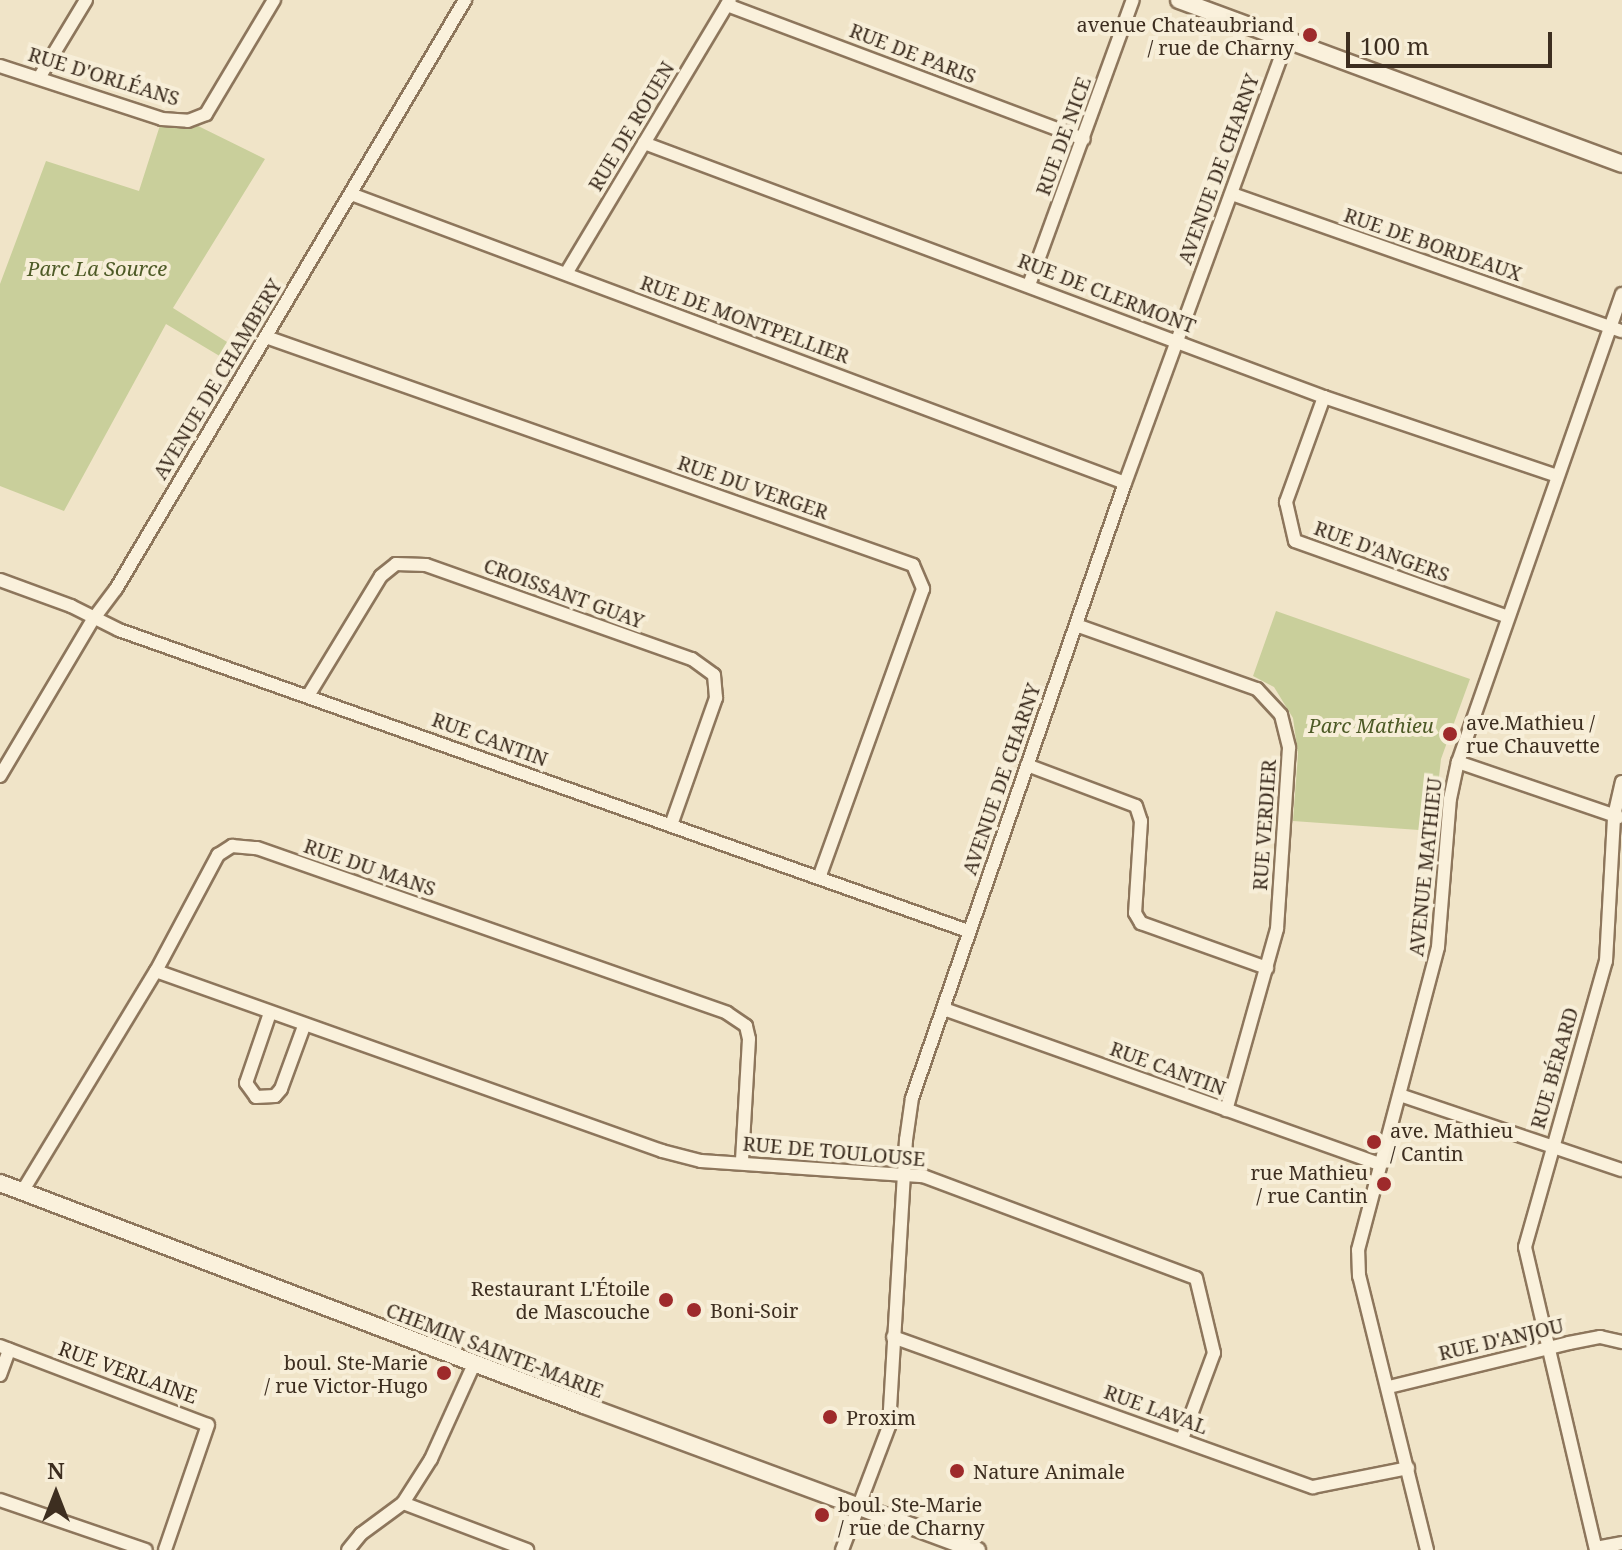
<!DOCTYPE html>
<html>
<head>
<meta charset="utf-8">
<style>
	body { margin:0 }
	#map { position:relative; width:1622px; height:1550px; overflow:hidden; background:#f0e4c8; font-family:"Noto Serif",serif }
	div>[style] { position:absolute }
	.green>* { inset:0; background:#c9cf9b }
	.roads { filter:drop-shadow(2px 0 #8d765c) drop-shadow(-2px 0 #8d765c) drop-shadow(0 2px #8d765c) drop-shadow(0 -2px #8d765c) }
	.street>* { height:12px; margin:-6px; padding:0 6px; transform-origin:6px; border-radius:6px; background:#faf1dc }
	.secondary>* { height:16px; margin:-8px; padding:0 8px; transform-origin:8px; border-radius:8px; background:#faf1dc }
	.dots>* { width:22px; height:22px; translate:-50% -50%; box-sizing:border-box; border:4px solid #f7eed8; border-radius:50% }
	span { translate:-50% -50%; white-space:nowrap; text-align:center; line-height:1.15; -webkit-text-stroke:8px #f7eed8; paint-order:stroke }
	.poi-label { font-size:20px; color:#3d2e20 }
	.right { translate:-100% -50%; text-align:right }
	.left { translate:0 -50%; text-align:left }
	.street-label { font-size:20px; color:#3d2e20 }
	.park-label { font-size:20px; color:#4d5a26; font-style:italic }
	.north { position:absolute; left:16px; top:1454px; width:80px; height:80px; -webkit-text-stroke:6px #f7eed8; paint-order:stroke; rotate:0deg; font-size:22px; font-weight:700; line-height:32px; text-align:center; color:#3d2e20 }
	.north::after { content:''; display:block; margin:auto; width:28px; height:36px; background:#3d2e20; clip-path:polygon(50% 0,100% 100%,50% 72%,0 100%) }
	.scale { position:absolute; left:1346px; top:32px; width:206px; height:36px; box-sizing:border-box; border:4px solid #3d2e20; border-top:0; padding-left:10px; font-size:24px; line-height:28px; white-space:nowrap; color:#3d2e20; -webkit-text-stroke:6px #f7eed8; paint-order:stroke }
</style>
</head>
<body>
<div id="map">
	<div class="green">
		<div style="clip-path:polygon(162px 119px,188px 121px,265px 159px,173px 308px,251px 357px,243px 370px,166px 324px,64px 511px,0 486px,0 284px,46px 161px,139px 191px)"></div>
		<div style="clip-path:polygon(1276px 611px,1470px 679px,1441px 759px,1433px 831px,1293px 821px,1298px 754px,1293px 718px,1274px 687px,1253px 676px)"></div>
	</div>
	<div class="roads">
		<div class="street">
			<div style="left:727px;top:5px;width:381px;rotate:20.6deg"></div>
			<div style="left:0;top:66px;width:170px;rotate:18.1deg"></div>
			<div style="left:162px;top:119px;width:26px;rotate:4deg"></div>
			<div style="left:188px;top:121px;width:19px;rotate:-21deg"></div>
			<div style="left:206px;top:114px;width:133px;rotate:-59.2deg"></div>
			<div style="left:39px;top:78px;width:91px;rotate:-58.9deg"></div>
			<div style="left:644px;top:143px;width:726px;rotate:20.48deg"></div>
			<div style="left:1324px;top:397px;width:246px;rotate:18.7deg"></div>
			<div style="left:351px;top:194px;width:826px;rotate:20.47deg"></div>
			<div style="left:1232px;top:194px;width:413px;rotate:19.4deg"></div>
			<div style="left:567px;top:272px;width:317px;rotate:-59.1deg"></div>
			<div style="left:1029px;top:285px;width:303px;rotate:-70deg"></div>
			<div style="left:266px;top:337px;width:686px;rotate:19.41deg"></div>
			<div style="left:913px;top:565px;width:26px;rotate:67deg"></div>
			<div style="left:923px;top:589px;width:307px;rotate:109.8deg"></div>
			<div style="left:1324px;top:397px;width:112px;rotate:109.9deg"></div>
			<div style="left:1286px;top:502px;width:40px;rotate:77deg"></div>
			<div style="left:1295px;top:541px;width:226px;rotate:19.6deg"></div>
			<div style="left:0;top:580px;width:76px;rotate:20.1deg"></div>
			<div style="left:71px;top:606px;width:54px;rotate:26.6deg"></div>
			<div style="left:119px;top:630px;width:901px;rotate:19.52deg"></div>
			<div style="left:1076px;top:625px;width:192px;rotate:19.5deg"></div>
			<div style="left:1257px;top:689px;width:35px;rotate:47deg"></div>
			<div style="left:1281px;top:715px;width:34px;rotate:76deg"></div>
			<div style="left:1289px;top:748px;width:181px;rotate:93.8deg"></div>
			<div style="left:1277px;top:929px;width:188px;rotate:105.7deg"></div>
			<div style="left:308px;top:696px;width:140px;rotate:-58.7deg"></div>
			<div style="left:381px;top:576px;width:19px;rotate:-39deg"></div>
			<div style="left:396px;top:564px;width:30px;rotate:2deg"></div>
			<div style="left:426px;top:565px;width:282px;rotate:19.5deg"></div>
			<div style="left:692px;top:659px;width:27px;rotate:36deg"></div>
			<div style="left:714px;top:675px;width:23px;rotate:85deg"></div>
			<div style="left:716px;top:698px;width:135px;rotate:109.5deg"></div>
			<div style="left:1458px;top:762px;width:170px;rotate:18.9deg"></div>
			<div style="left:1027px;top:765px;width:116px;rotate:20.6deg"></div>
			<div style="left:1136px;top:806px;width:16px;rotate:72deg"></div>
			<div style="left:1141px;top:821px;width:92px;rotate:93.7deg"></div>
			<div style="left:1135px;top:913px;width:12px;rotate:59deg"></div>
			<div style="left:1141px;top:923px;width:134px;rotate:19.7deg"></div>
			<div style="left:0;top:776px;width:184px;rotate:-59.3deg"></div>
			<div style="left:94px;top:618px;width:36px;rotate:-53deg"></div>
			<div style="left:116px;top:589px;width:685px;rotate:-59.35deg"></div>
			<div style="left:156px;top:971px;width:537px;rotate:19.58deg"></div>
			<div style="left:662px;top:1151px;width:40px;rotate:14.4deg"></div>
			<div style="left:701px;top:1161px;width:223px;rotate:3.9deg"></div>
			<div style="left:923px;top:1176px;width:291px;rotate:20.5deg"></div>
			<div style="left:1196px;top:1278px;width:77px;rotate:76.5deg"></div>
			<div style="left:1214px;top:1353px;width:92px;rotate:110.4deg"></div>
			<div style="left:944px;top:1009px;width:462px;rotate:19.6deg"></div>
			<div style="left:270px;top:1013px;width:74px;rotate:108.9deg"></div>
			<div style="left:246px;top:1083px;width:17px;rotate:54deg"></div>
			<div style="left:256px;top:1097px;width:19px;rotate:-3deg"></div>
			<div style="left:275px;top:1096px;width:9px;rotate:-49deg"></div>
			<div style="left:281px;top:1089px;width:67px;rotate:-69.9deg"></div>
			<div style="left:1400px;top:1095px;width:234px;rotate:18.7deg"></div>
			<div style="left:22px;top:1192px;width:258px;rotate:-58.8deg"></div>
			<div style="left:156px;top:971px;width:132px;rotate:-61.9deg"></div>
			<div style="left:218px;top:855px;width:17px;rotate:-33deg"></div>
			<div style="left:232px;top:846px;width:25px;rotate:5deg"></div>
			<div style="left:257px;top:848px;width:498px;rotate:19.3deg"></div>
			<div style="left:727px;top:1013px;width:23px;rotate:34deg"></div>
			<div style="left:746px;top:1026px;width:13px;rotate:77deg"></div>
			<div style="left:749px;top:1039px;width:123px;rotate:93.3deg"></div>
			<div style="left:893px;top:1337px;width:446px;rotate:19.7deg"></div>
			<div style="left:1313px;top:1487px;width:97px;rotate:-11.3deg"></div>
			<div style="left:0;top:1346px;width:222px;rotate:20.8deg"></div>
			<div style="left:208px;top:1425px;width:132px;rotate:109deg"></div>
			<div style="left:0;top:1375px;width:27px;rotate:-70deg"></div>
			<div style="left:1389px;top:1387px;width:185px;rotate:-13.7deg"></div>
			<div style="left:1569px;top:1343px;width:32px;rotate:-11deg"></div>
			<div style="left:1600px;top:1337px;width:23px;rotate:13deg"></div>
			<div style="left:0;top:1500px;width:154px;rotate:18.9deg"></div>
			<div style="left:403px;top:1503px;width:133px;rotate:20.8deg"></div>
			<div style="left:1596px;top:1548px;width:26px;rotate:-11deg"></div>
			<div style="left:348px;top:1550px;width:21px;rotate:-51deg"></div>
			<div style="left:361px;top:1534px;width:52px;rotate:-36.4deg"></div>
			<div style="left:403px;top:1503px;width:52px;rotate:-57.5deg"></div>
			<div style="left:431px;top:1459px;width:104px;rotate:-65.6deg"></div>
			<div style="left:842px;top:1550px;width:133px;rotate:-69.2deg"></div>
			<div style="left:889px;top:1426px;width:287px;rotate:-86.6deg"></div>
			<div style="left:906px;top:1140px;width:42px;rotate:-81.9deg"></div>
			<div style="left:912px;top:1098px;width:651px;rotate:-70.9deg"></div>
			<div style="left:1125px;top:483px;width:472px;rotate:-69.9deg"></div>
			<div style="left:1427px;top:1550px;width:282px;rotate:-103.9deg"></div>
			<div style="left:1359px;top:1276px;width:26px;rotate:-92deg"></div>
			<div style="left:1358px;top:1250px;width:313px;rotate:-75.2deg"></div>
			<div style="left:1438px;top:947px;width:148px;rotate:-85.4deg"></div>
			<div style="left:1450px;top:799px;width:38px;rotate:-78deg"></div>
			<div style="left:1458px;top:762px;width:496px;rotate:-70.7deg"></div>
			<div style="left:1596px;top:1550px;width:311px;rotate:-103.2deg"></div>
			<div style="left:1525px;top:1247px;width:297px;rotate:-74.2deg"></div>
			<div style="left:1606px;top:961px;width:145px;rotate:-86.8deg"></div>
			<div style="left:1614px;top:816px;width:35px;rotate:-77deg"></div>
		</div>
		<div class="secondary">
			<div style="left:1179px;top:0;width:472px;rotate:20.3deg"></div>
			<div style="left:0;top:1183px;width:625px;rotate:20.81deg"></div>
			<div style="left:584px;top:1405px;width:419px;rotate:20.3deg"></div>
		</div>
	</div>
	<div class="dots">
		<div style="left:1310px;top:35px;background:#9e2a2b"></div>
		<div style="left:1450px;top:734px;background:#9e2a2b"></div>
		<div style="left:1374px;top:1142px;background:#9e2a2b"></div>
		<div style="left:1384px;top:1184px;background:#9e2a2b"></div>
		<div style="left:666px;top:1300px;background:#9e2a2b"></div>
		<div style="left:694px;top:1310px;background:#9e2a2b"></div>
		<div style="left:444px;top:1373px;background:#9e2a2b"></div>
		<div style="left:830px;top:1417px;background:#9e2a2b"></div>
		<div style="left:957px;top:1471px;background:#9e2a2b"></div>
		<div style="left:822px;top:1515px;background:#9e2a2b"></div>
	</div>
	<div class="poi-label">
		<span class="right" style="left:1294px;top:36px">avenue Chateaubriand<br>/ rue de Charny</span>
		<span class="left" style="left:1466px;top:734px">ave.Mathieu /<br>rue Chauvette</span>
		<span class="left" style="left:1390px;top:1142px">ave. Mathieu<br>/ Cantin</span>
		<span class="right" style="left:1368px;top:1184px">rue Mathieu<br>/ rue Cantin</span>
		<span class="right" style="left:650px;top:1300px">Restaurant L'Étoile<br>de Mascouche</span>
		<span class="left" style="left:710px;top:1310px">Boni-Soir</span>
		<span class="right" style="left:428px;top:1374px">boul. Ste-Marie<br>/ rue Victor-Hugo</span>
		<span class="left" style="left:846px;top:1417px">Proxim</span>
		<span class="left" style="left:973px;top:1471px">Nature Animale</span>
		<span class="left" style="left:838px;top:1516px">boul. Ste-Marie<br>/ rue de Charny</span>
	</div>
	<div class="street-label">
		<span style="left:913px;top:53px;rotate:21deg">RUE DE PARIS</span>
		<span style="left:104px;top:76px;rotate:17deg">RUE D'ORLÉANS</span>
		<span style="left:631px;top:126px;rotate:-59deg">RUE DE ROUEN</span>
		<span style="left:1063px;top:136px;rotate:-70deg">RUE DE NICE</span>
		<span style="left:1218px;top:169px;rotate:-70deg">AVENUE DE CHARNY</span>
		<span style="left:1433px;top:244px;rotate:19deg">RUE DE BORDEAUX</span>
		<span style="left:1107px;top:293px;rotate:21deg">RUE DE CLERMONT</span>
		<span style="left:745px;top:319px;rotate:20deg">RUE DE MONTPELLIER</span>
		<span style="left:217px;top:379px;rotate:-59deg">AVENUE DE CHAMBERY</span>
		<span style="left:753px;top:487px;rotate:19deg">RUE DU VERGER</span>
		<span style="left:1382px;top:551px;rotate:20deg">RUE D'ANGERS</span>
		<span style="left:564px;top:593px;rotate:20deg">CROISSANT GUAY</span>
		<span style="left:490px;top:739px;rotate:20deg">RUE CANTIN</span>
		<span style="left:1001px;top:779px;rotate:-71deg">AVENUE DE CHARNY</span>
		<span style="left:1264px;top:825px;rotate:-86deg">RUE VERDIER</span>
		<span style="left:370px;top:867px;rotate:19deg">RUE DU MANS</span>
		<span style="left:1425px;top:867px;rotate:-84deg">AVENUE MATHIEU</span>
		<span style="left:1168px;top:1068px;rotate:20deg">RUE CANTIN</span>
		<span style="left:1554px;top:1068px;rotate:-74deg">RUE BÉRARD</span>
		<span style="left:834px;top:1151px;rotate:5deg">RUE DE TOULOUSE</span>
		<span style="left:1501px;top:1339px;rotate:-13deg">RUE D'ANJOU</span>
		<span style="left:495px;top:1350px;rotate:21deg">CHEMIN SAINTE-MARIE</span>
		<span style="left:128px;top:1372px;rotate:20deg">RUE VERLAINE</span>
		<span style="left:1156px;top:1409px;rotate:20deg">RUE LAVAL</span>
	</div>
	<div class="park-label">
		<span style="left:97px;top:268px">Parc La Source</span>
		<span style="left:1371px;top:725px">Parc Mathieu</span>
	</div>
	<div class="north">N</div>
	<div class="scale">100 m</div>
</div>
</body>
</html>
